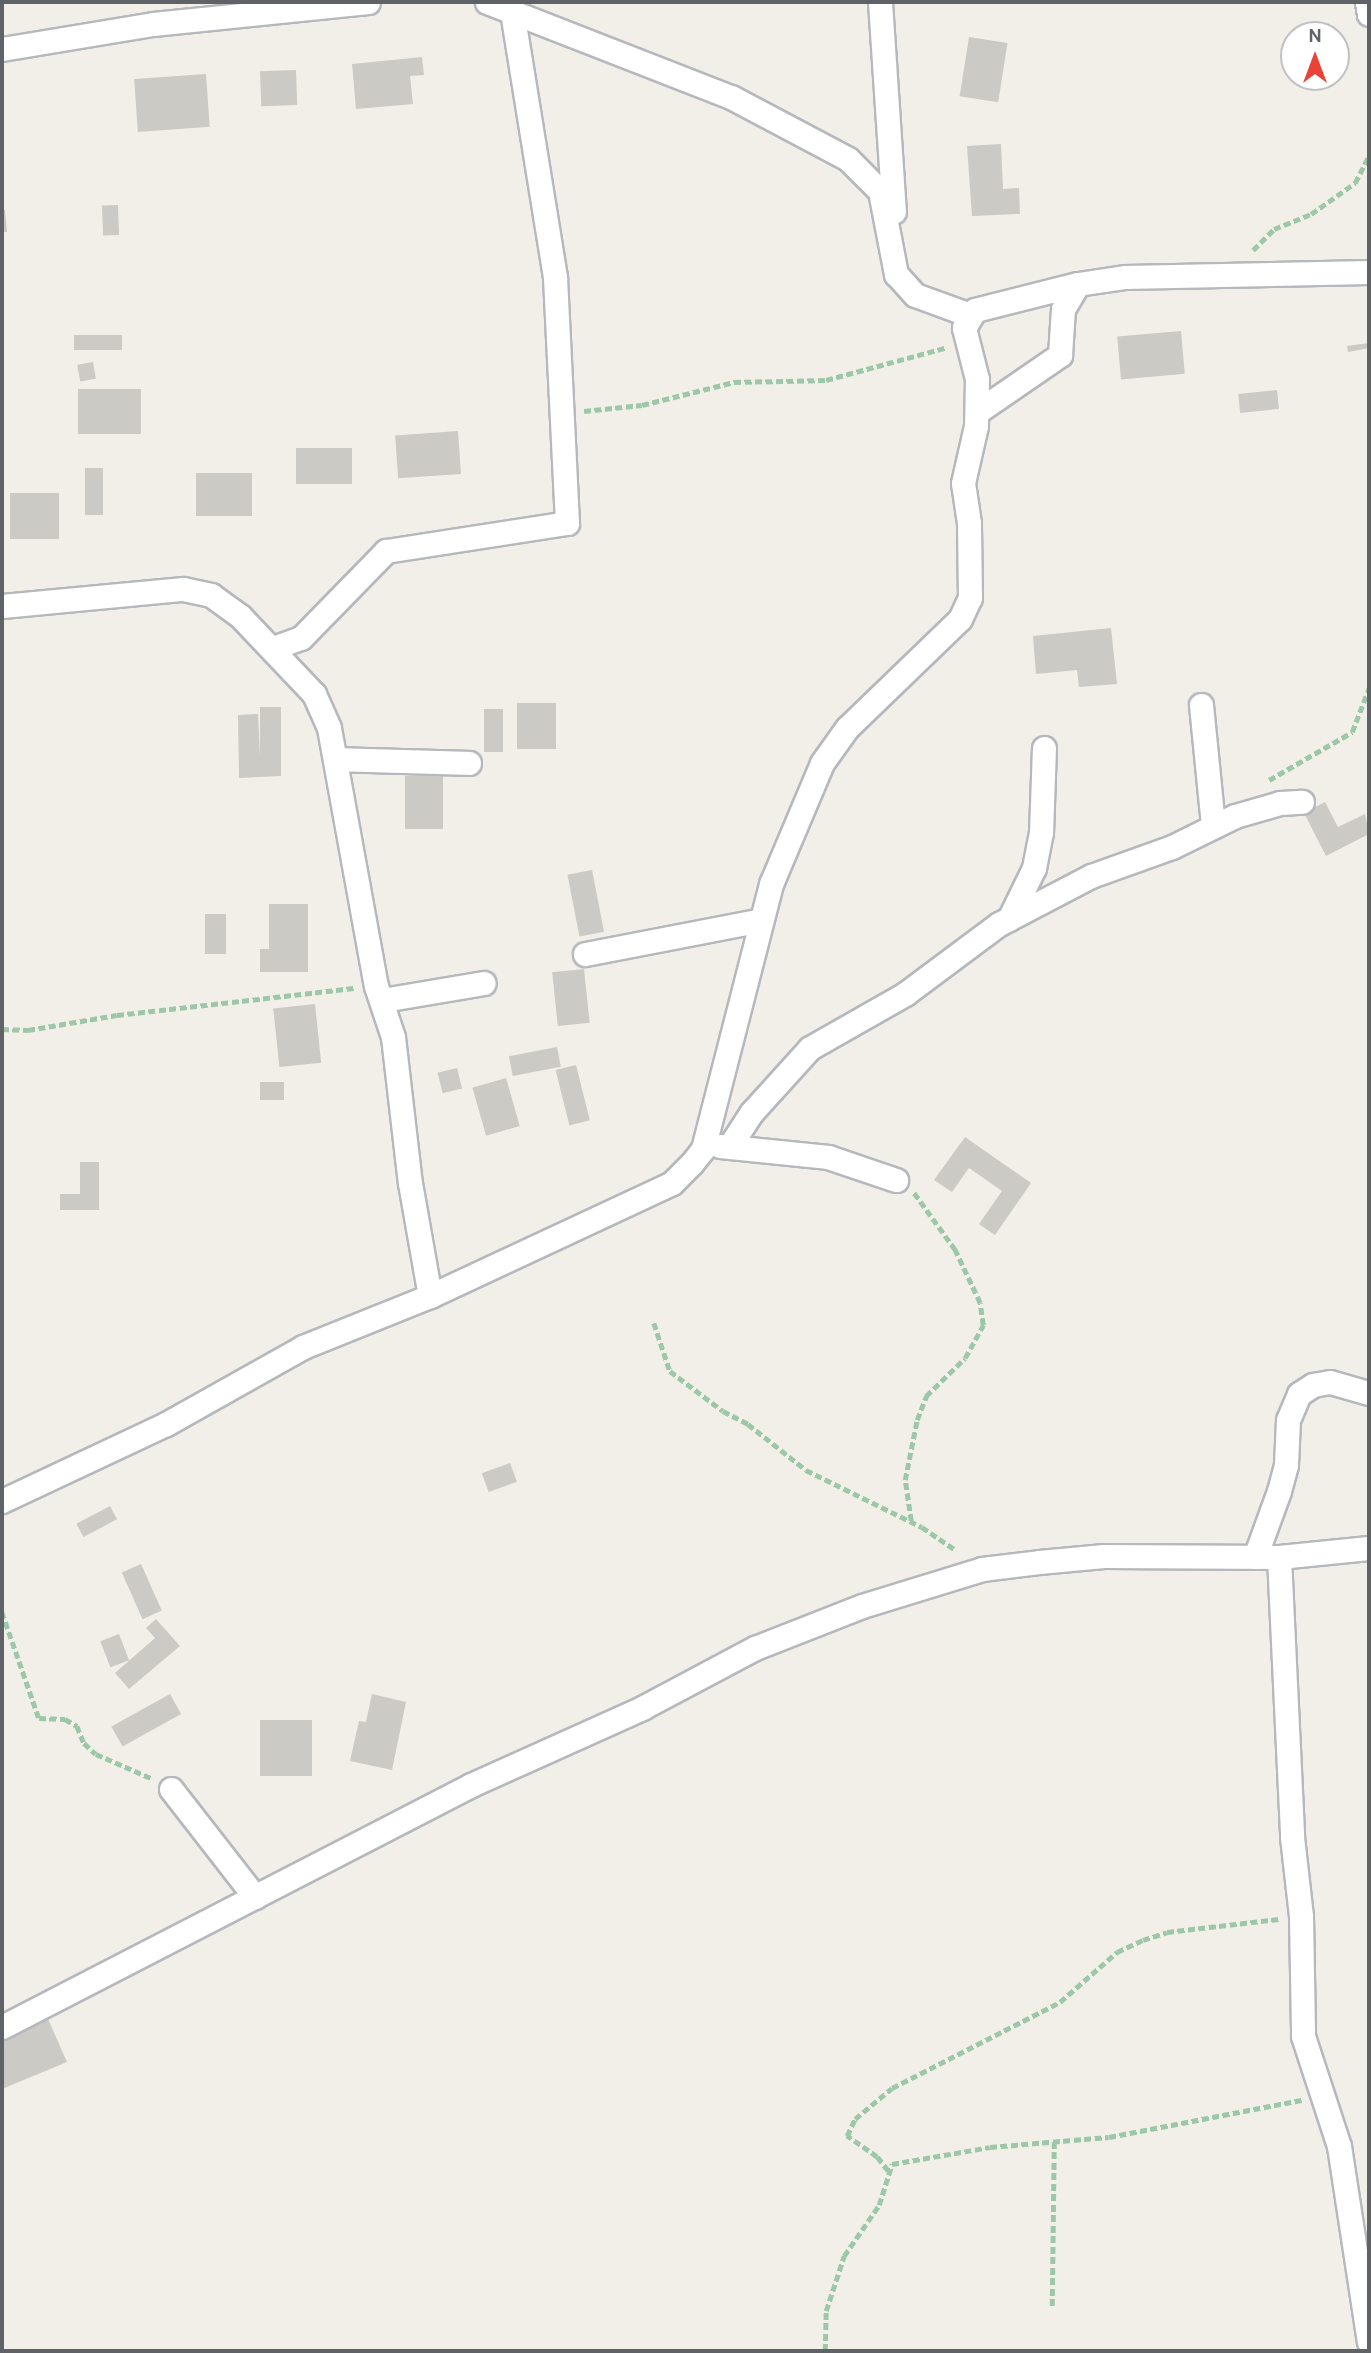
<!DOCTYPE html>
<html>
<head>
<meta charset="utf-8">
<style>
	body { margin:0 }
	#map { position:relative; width:1371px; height:2353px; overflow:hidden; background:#f1efe8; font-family:Overpass,sans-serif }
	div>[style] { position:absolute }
	.building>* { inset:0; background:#cccac5; transform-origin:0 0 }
	.path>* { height:4.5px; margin-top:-2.25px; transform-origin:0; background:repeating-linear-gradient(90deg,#9cc7a9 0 7px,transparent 0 10.5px) }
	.roads { filter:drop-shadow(2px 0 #b5b8bc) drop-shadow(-2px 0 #b5b8bc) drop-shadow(0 2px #b5b8bc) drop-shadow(0 -2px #b5b8bc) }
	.street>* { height:23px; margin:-11.5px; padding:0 11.5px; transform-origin:11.5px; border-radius:11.5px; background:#fff }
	span { translate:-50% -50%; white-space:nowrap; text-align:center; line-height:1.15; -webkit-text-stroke:5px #fff; paint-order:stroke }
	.frame { position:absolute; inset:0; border:4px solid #5f6368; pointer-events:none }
	.north { position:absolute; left:1280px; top:21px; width:70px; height:70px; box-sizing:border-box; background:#fff; border:2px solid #bfc1c3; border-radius:50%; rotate:0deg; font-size:19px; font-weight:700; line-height:28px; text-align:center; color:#5f6368 }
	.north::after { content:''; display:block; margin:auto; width:24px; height:32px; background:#ea4335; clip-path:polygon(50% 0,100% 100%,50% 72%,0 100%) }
</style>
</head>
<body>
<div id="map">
	<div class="building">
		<div style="left:969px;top:37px;width:39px;height:60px;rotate:9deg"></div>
		<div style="clip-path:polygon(422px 57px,424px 75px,410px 76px,413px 104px,356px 109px,352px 64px)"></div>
		<div style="left:296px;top:70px;width:35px;height:36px;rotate:88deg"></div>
		<div style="left:206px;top:74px;width:53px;height:72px;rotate:86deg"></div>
		<div style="clip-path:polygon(1001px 144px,1003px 189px,1019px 188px,1020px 214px,972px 216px,967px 146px)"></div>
		<div style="left:118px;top:205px;width:30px;height:16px;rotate:88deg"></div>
		<div style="clip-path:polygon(2px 210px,5px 210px,7px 232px,2px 232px)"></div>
		<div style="left:1181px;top:331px;width:43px;height:64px;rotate:85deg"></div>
		<div style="left:74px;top:335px;width:48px;height:15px"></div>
		<div style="clip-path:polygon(1369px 343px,1369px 348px,1348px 352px,1347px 346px)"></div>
		<div style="left:93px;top:362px;width:17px;height:16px;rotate:80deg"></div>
		<div style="left:78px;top:389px;width:63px;height:45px"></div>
		<div style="left:1277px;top:390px;width:19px;height:39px;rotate:84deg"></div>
		<div style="left:458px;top:431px;width:43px;height:63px;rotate:86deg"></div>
		<div style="left:296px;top:448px;width:56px;height:36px"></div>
		<div style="left:85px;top:468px;width:18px;height:47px"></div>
		<div style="left:196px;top:473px;width:56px;height:43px"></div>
		<div style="left:10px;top:493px;width:49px;height:46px"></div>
		<div style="clip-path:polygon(1111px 628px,1117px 684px,1079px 687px,1077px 670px,1036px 674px,1033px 636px)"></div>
		<div style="left:517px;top:703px;width:39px;height:46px"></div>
		<div style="clip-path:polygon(260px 707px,281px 707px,281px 776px,239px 778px,238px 715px,258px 714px,260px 756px)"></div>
		<div style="left:484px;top:709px;width:19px;height:43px"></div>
		<div style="left:405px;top:776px;width:38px;height:53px"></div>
		<div style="clip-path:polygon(1325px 802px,1338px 827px,1365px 814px,1369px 834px,1326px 856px,1304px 813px)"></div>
		<div style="left:592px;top:870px;width:63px;height:25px;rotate:79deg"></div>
		<div style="clip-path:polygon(269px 904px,308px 904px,308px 972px,260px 972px,260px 949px,269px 949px)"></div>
		<div style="left:205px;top:914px;width:21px;height:40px"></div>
		<div style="left:584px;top:969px;width:54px;height:32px;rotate:84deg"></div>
		<div style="left:315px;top:1004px;width:59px;height:42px;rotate:84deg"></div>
		<div style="left:557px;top:1047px;width:20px;height:49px;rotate:79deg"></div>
		<div style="left:576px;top:1065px;width:57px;height:21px;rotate:76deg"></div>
		<div style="left:457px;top:1068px;width:21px;height:20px;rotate:76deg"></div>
		<div style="left:506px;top:1078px;width:50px;height:35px;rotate:74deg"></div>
		<div style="left:260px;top:1082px;width:24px;height:18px"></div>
		<div style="clip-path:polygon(965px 1137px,1031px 1183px,995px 1235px,979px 1224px,1002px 1191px,969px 1168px,952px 1192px,934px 1180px)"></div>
		<div style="clip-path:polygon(80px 1162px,99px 1162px,99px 1210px,60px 1210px,60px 1194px,80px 1194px)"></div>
		<div style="left:510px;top:1463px;width:20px;height:30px;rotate:70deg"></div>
		<div style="left:110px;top:1506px;width:15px;height:38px;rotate:62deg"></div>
		<div style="left:141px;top:1564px;width:51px;height:21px;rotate:66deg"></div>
		<div style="clip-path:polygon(156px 1619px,180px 1646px,129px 1689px,115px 1673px,155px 1638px,146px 1628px)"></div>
		<div style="left:119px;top:1634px;width:28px;height:20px;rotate:69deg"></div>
		<div style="left:170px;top:1694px;width:23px;height:67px;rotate:61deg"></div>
		<div style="clip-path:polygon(372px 1694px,406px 1702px,392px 1770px,350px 1761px,359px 1721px,366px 1722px)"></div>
		<div style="left:260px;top:1720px;width:52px;height:56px"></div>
		<div style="clip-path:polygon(48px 2019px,67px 2062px,2px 2089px,2px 2039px)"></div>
	</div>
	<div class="path">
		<div style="left:1253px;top:250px;width:30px;rotate:-45deg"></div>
		<div style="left:1274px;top:229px;width:40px;rotate:-22deg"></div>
		<div style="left:1311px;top:214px;width:54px;rotate:-35.2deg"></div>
		<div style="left:1355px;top:183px;width:30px;rotate:-63deg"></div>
		<div style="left:584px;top:411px;width:58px;rotate:-5.9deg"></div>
		<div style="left:642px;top:405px;width:95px;rotate:-14deg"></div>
		<div style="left:734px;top:382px;width:92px;rotate:-1.2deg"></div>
		<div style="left:826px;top:380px;width:123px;rotate:-15.1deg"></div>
		<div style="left:1269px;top:780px;width:96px;rotate:-30deg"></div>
		<div style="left:1352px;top:732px;width:47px;rotate:-68.9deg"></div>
		<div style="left:2px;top:1029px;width:26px;rotate:2deg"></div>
		<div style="left:28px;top:1030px;width:90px;rotate:-9.6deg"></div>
		<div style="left:117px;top:1015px;width:240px;rotate:-6.5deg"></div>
		<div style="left:654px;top:1323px;width:51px;rotate:71.6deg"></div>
		<div style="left:670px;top:1371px;width:66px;rotate:37deg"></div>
		<div style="left:723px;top:1411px;width:28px;rotate:27deg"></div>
		<div style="left:748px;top:1424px;width:74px;rotate:38.4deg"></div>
		<div style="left:806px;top:1470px;width:129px;rotate:26.2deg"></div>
		<div style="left:922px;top:1527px;width:42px;rotate:34.4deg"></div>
		<div style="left:911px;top:1521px;width:41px;rotate:-98.3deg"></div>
		<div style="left:905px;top:1480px;width:61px;rotate:-78.7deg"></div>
		<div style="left:917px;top:1420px;width:26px;rotate:-69deg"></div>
		<div style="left:926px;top:1396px;width:54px;rotate:-44.3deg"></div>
		<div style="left:965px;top:1358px;width:38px;rotate:-61deg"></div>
		<div style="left:983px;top:1325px;width:22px;rotate:-98deg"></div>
		<div style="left:980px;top:1303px;width:59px;rotate:-115.3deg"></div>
		<div style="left:955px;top:1250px;width:72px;rotate:-125.9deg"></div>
		<div style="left:2px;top:1612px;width:112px;rotate:70.8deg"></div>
		<div style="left:39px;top:1718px;width:26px;rotate:2deg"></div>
		<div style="left:65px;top:1719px;width:14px;rotate:30deg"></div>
		<div style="left:77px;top:1726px;width:18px;rotate:68deg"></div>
		<div style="left:84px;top:1743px;width:16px;rotate:43deg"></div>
		<div style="left:96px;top:1754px;width:60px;rotate:23.6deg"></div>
		<div style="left:888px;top:2171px;width:18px;rotate:-128deg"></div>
		<div style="left:877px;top:2157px;width:37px;rotate:-145deg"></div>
		<div style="left:847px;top:2136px;width:19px;rotate:-65deg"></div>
		<div style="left:855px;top:2119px;width:48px;rotate:-40deg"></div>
		<div style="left:892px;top:2088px;width:189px;rotate:-27.1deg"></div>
		<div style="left:1060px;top:2002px;width:76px;rotate:-41.3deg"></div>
		<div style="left:1117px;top:1952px;width:29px;rotate:-25deg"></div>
		<div style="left:1143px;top:1940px;width:25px;rotate:-18deg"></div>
		<div style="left:1167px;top:1932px;width:113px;rotate:-6.6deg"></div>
		<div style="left:1052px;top:2306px;width:164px;rotate:-89.3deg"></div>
		<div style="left:825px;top:2351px;width:40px;rotate:-88.6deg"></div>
		<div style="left:826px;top:2311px;width:58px;rotate:-71.9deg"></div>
		<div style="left:844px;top:2256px;width:62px;rotate:-55.5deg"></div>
		<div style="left:879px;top:2205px;width:43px;rotate:-72.4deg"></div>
		<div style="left:892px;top:2164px;width:99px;rotate:-9.8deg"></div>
		<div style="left:990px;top:2147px;width:119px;rotate:-4.8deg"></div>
		<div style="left:1109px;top:2137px;width:196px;rotate:-10.9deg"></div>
	</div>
	<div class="roads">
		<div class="street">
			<div style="left:487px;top:2px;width:262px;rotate:21.3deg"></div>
			<div style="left:731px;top:97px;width:132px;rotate:27.9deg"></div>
			<div style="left:848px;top:159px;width:45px;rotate:45deg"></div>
			<div style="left:880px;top:191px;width:85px;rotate:79.1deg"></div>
			<div style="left:896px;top:274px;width:28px;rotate:48deg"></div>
			<div style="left:915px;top:295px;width:59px;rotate:20deg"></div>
			<div style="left:880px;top:2px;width:210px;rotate:86.2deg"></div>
			<div style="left:1367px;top:2px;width:12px;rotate:81deg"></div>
			<div style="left:2px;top:49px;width:153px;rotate:-9.4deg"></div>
			<div style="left:153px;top:24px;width:216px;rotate:-5.8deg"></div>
			<div style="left:977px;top:412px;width:101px;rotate:-34.5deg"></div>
			<div style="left:1060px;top:355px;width:46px;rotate:-86.3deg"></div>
			<div style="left:1063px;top:309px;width:29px;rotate:-59deg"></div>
			<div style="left:2px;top:606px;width:182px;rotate:-5.4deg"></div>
			<div style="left:183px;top:589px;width:29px;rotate:12deg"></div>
			<div style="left:211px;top:595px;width:36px;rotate:36deg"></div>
			<div style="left:240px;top:616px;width:108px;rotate:46.5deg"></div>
			<div style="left:314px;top:694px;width:37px;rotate:66deg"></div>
			<div style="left:329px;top:728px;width:262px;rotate:79.7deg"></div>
			<div style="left:376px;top:986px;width:54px;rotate:71.6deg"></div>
			<div style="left:393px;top:1037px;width:147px;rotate:83.4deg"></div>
			<div style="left:410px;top:1183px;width:115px;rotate:80deg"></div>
			<div style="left:273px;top:648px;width:30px;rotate:-20deg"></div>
			<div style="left:301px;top:638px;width:122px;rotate:-45.7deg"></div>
			<div style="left:386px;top:551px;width:183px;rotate:-8.8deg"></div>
			<div style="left:567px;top:523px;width:246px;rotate:-92.8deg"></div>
			<div style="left:555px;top:277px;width:269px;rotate:-99.2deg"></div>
			<div style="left:1201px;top:705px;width:122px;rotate:84.3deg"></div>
			<div style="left:336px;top:759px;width:133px;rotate:1.7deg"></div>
			<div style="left:1009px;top:919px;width:57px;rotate:-63.9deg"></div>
			<div style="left:1034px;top:868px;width:36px;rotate:-79deg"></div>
			<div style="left:1041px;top:833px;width:85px;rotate:-88deg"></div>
			<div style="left:585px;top:954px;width:179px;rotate:-10.9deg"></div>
			<div style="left:383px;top:1000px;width:102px;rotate:-9.6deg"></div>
			<div style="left:731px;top:1144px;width:38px;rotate:-57deg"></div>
			<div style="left:752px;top:1112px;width:86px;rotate:-47.8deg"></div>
			<div style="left:810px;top:1048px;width:109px;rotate:-29.6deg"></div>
			<div style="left:905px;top:994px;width:117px;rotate:-36.7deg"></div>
			<div style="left:999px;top:924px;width:104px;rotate:-27.6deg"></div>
			<div style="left:1091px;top:876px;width:86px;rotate:-19.7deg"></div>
			<div style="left:1172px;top:847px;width:70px;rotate:-26.2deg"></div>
			<div style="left:1235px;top:816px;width:47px;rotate:-16.1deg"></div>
			<div style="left:1280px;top:803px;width:22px;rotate:-3deg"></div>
			<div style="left:720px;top:1146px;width:109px;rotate:5.8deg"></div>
			<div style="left:828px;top:1157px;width:72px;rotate:18.7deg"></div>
			<div style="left:2px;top:1501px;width:181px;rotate:-25.2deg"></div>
			<div style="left:166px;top:1424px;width:157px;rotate:-29.3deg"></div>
			<div style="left:303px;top:1347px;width:137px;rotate:-21.9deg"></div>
			<div style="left:430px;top:1296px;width:267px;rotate:-25deg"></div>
			<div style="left:672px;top:1183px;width:28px;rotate:-45deg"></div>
			<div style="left:692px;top:1163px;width:18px;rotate:-52deg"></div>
			<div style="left:703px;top:1149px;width:274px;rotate:-75.6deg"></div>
			<div style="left:771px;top:884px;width:131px;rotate:-67.1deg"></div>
			<div style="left:822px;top:763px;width:43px;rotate:-54.5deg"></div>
			<div style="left:847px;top:728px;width:157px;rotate:-44deg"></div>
			<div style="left:960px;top:619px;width:23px;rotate:-65deg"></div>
			<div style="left:970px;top:598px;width:75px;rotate:-90.8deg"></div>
			<div style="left:969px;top:523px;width:40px;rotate:-98.5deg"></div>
			<div style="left:963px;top:483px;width:58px;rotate:-77.2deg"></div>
			<div style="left:976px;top:426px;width:47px;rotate:-88.8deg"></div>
			<div style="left:977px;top:379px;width:53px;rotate:-104.3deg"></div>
			<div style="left:964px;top:328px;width:21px;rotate:-59deg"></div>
			<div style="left:975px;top:310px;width:106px;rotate:-14.2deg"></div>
			<div style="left:1078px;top:284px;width:48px;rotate:-8.5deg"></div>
			<div style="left:1125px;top:277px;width:244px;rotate:-1.2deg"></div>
			<div style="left:1255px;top:1557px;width:70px;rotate:-70deg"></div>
			<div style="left:1279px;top:1491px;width:27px;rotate:-75deg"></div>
			<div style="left:1286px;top:1465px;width:45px;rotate:-87.5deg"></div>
			<div style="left:1288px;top:1420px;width:28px;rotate:-67deg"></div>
			<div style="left:1299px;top:1394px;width:17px;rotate:-33deg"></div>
			<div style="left:1313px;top:1385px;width:17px;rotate:-10deg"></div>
			<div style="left:1330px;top:1382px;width:40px;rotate:16deg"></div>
			<div style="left:1279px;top:1557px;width:280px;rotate:87.3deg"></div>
			<div style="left:1292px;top:1837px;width:80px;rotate:83.5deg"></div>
			<div style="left:1301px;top:1916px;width:120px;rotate:89deg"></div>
			<div style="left:1303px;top:2036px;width:116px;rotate:71.9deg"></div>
			<div style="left:1339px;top:2146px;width:198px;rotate:81.3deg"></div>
			<div style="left:171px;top:1789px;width:137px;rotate:52.1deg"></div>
			<div style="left:2px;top:2027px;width:528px;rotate:-27.29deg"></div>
			<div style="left:471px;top:1785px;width:188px;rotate:-24.2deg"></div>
			<div style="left:642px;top:1708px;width:128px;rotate:-28deg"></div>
			<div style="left:755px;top:1648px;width:115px;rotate:-21.4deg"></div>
			<div style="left:862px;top:1606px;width:126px;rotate:-17.1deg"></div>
			<div style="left:982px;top:1569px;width:57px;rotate:-7deg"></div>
			<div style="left:1039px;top:1562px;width:65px;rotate:-5.3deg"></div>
			<div style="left:1104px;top:1556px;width:175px;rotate:0.3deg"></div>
			<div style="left:1279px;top:1557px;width:90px;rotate:-5.7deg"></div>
		</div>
	</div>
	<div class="frame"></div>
	<div class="north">N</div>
</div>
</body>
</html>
